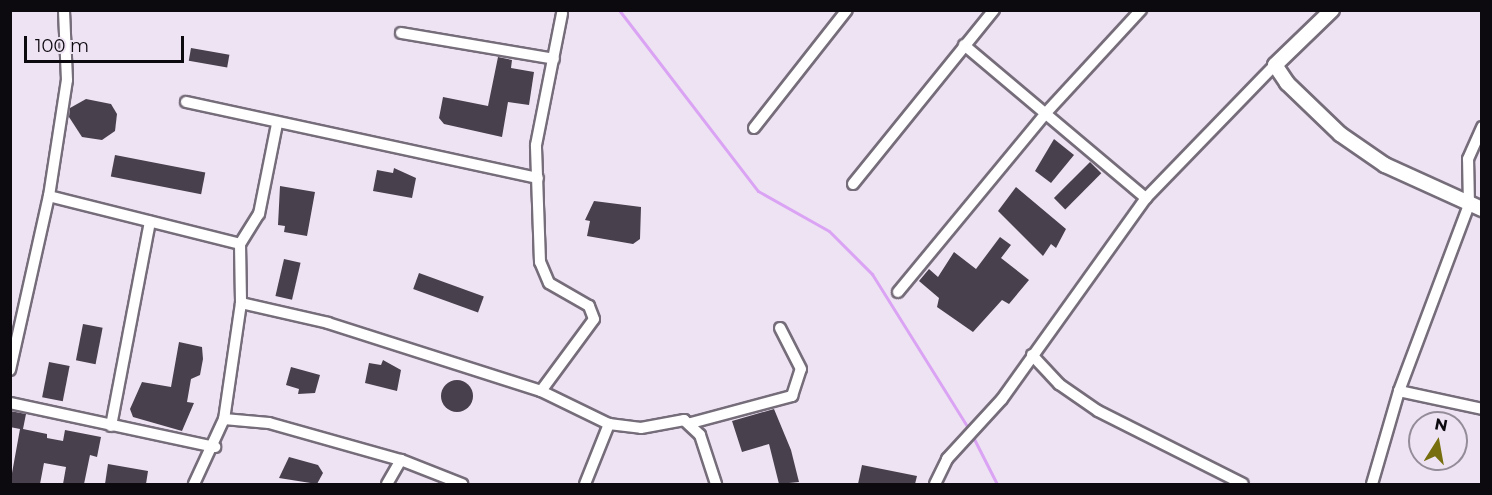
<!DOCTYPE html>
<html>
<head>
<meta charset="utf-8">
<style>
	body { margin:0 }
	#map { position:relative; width:1492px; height:495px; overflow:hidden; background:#eee3f3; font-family:Montserrat,sans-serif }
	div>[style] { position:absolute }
	.stream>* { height:3px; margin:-1.5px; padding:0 1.5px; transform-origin:1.5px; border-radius:1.5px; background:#daa3f4 }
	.building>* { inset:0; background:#48404c; transform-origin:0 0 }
	.round { border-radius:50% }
	.roads { filter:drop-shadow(2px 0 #766d7a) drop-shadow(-2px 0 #766d7a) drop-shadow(0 2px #766d7a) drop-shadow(0 -2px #766d7a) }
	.minor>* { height:10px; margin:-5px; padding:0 5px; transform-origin:5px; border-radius:5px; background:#fff }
	.tertiary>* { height:14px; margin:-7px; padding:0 7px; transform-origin:7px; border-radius:7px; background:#fff }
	span { translate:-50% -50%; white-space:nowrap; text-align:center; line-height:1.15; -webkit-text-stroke:6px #eee3f3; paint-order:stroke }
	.frame { position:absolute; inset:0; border:12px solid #0d0a0f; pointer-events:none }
	.north { position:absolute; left:1408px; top:411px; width:60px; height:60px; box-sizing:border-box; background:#eee3f3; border:2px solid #948c98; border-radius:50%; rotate:11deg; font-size:16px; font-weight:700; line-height:24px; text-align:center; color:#0d0a0f }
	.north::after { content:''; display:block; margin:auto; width:21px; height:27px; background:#776f0f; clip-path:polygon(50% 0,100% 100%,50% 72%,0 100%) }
	.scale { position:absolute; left:24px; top:36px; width:160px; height:27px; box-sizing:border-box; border:3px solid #0d0a0f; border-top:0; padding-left:8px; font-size:18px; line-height:21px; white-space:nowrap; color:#0d0a0f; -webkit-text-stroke:4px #eee3f3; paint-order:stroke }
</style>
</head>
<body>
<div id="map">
	<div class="stream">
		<div style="left:619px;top:10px;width:228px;rotate:52.5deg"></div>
		<div style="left:758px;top:191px;width:81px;rotate:29.4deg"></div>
		<div style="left:829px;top:231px;width:61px;rotate:45deg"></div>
		<div style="left:872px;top:274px;width:183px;rotate:58deg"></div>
		<div style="left:972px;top:435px;width:55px;rotate:63deg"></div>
	</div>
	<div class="building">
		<div style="left:191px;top:48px;width:39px;height:13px;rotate:10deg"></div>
		<div style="clip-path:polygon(498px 57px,512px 60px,511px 68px,534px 72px,529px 105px,508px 102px,502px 137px,444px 124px,439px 118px,443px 97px,488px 106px)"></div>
		<div style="clip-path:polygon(86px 99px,111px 104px,117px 114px,115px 131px,102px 140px,82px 137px,69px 117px,70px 108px)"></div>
		<div style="clip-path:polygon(1054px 139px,1074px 155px,1051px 183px,1035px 171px)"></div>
		<div style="left:115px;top:155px;width:92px;height:22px;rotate:11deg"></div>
		<div style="left:1090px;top:162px;width:16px;height:51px;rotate:45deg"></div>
		<div style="clip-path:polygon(394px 168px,416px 178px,412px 198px,373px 191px,377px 170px,393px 173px)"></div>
		<div style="clip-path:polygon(280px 186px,315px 192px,307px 236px,284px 232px,285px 226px,278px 225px)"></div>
		<div style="clip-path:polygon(1016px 187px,1066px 229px,1056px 248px,1051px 244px,1043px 256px,998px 211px)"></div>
		<div style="clip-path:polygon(594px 201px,641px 207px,640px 239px,633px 244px,587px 236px,590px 221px,585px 220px)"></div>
		<div style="clip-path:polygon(1000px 237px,1011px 245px,1001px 258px,1029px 280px,1009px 304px,1002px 300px,973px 332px,937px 307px,939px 298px,919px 281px,929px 269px,938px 277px,954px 252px,976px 269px)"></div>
		<div style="left:284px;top:259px;width:17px;height:38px;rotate:13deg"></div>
		<div style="left:419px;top:273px;width:69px;height:17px;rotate:20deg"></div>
		<div style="left:83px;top:324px;width:20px;height:37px;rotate:11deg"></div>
		<div style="clip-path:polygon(179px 342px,202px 347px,203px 359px,200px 375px,191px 379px,187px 402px,194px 403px,182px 431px,133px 417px,130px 409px,142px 382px,171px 387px)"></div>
		<div style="clip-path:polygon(383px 360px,401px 370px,397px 391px,365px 383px,369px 363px,381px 365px)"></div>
		<div style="left:49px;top:362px;width:21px;height:36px;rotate:11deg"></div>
		<div style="clip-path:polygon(291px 367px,320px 375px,315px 393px,298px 394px,299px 389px,286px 385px)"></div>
		<div class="round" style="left:441px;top:380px;width:32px;height:32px"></div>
		<div style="clip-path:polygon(774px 409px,791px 450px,799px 482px,779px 484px,769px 444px,742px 452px,732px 421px)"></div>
		<div style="clip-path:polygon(10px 411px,26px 414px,23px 429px,47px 434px,47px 438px,63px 441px,65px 430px,101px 437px,97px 457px,90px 455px,84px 484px,63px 484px,66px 467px,44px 463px,40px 484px,10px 484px,20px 429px,10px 427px)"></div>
		<div style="clip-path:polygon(289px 457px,318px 465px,323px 473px,317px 484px,279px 478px)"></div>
		<div style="clip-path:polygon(108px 464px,148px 471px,146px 484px,105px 484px)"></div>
		<div style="clip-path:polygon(862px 465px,917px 476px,915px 484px,858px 484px)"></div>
	</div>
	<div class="roads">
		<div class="minor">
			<div style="left:401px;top:33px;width:155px;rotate:9.6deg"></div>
			<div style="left:964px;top:45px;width:238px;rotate:40.1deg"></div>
			<div style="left:186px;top:102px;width:360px;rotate:12.2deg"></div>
			<div style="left:754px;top:128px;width:150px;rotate:-51.8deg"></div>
			<div style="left:853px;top:184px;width:224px;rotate:-51deg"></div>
			<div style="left:49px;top:196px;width:197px;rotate:14.1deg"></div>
			<div style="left:240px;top:244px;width:59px;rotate:89deg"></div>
			<div style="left:241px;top:303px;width:117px;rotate:98.3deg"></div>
			<div style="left:224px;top:419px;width:72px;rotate:114.8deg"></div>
			<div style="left:240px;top:244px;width:36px;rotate:-58deg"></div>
			<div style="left:259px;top:214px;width:92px;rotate:-78.7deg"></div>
			<div style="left:898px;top:292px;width:231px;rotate:-50.4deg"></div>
			<div style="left:1045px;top:114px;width:142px;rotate:-47.3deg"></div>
			<div style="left:241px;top:303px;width:89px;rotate:12.9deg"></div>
			<div style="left:328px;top:323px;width:224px;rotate:17.7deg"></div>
			<div style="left:541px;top:391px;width:76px;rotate:25.9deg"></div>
			<div style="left:609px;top:424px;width:32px;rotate:7deg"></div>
			<div style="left:641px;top:428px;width:44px;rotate:-10.5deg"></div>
			<div style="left:684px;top:420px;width:22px;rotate:43deg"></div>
			<div style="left:700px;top:435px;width:52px;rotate:71.9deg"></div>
			<div style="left:1032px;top:355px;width:40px;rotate:47deg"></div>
			<div style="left:1059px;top:384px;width:47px;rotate:34.7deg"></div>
			<div style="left:1098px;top:411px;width:162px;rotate:26.7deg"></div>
			<div style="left:10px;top:370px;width:178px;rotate:-77.4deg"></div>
			<div style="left:49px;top:196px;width:117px;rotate:-81.2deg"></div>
			<div style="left:67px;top:80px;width:70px;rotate:-92.5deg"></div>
			<div style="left:541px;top:391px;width:89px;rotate:-53.6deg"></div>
			<div style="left:594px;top:319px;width:14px;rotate:-111deg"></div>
			<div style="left:589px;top:306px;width:46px;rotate:-150.1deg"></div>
			<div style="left:549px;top:283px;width:23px;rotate:-113deg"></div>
			<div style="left:540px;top:262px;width:117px;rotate:-92deg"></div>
			<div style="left:536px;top:145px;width:134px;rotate:-78.8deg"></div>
			<div style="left:1399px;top:391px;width:85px;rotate:12.2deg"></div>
			<div style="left:10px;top:403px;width:210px;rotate:12.1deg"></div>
			<div style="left:224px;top:419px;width:45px;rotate:5.1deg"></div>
			<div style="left:269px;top:423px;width:137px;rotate:15.7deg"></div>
			<div style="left:401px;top:460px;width:66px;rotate:21.5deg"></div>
			<div style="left:691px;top:423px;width:105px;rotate:-15deg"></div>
			<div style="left:792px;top:396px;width:28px;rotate:-72deg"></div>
			<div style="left:801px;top:369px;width:46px;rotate:-117.1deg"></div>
			<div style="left:111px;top:426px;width:208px;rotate:-79.2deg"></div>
			<div style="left:387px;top:484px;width:28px;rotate:-60deg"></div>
			<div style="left:585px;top:484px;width:65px;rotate:-68.2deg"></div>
			<div style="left:935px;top:484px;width:28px;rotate:-64deg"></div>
			<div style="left:947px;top:459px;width:81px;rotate:-47.5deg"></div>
			<div style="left:1002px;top:399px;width:247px;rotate:-54.4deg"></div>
			<div style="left:1146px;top:198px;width:185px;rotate:-45.9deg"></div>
			<div style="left:1372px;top:484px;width:97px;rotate:-73.8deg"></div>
			<div style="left:1399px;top:391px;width:199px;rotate:-69.4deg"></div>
			<div style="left:1469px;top:205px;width:46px;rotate:-91.2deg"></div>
			<div style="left:1468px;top:159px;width:35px;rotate:-66deg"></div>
		</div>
		<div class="tertiary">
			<div style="left:1332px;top:10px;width:79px;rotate:136deg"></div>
			<div style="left:1275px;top:65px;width:22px;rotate:56deg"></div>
			<div style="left:1287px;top:83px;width:74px;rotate:43.9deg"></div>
			<div style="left:1340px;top:134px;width:55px;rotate:34.6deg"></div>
			<div style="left:1385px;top:165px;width:107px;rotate:24.4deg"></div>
		</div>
	</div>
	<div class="frame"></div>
	<div class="north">N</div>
	<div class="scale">100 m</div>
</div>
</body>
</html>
